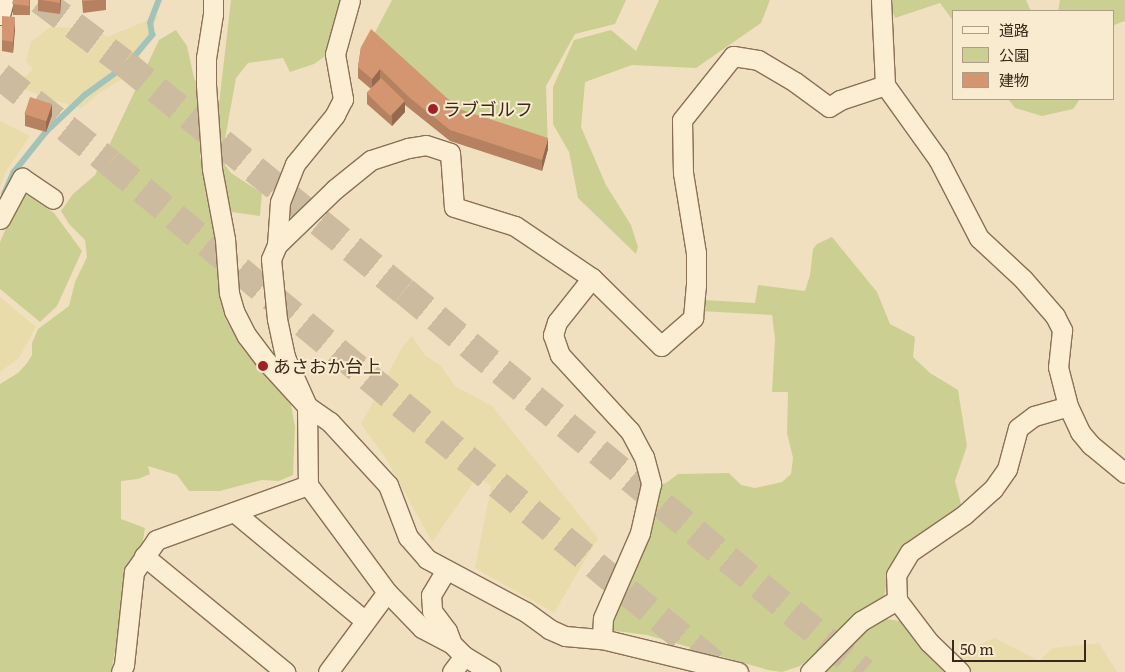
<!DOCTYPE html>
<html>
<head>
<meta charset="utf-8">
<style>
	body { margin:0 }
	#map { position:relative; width:1125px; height:672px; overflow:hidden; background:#f1e0bf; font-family:Literata,"Noto Sans JP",serif }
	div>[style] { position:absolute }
	.farmland>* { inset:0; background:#e8dcab }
	.green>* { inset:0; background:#cbd092 }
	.stream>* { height:5.5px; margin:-2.75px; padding:0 2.75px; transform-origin:2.75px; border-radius:2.75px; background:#a2c3b8 }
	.highway-tunnel>* { height:28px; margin-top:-14px; transform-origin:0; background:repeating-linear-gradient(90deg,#ccbb9e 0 28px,transparent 0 42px) }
	.roads { filter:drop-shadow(1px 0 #8b7056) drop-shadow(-1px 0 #8b7056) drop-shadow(0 1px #8b7056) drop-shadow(0 -1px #8b7056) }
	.street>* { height:19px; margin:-9.5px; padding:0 9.5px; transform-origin:9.5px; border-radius:9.5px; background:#fbeed2 }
	.wall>* { inset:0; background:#b58161; transform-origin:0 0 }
	.shaded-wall>* { inset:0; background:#94694f }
	.building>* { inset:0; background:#d39671; transform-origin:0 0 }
	.dots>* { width:14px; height:14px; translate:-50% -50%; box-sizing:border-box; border:2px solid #f8ebcf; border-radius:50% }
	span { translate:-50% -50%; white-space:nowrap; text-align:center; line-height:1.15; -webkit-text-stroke:4px #f8ebcf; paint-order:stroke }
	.poi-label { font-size:18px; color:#3a291b }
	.left { translate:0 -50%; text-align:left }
	.legend { position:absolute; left:952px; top:10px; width:162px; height:90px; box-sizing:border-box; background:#f8ebcf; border:1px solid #ac9d87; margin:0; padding:6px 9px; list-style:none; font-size:15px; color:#3a291b }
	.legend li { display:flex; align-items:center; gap:10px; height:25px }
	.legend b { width:25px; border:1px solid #ac9d87 }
	.scale { position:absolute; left:952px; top:640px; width:134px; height:22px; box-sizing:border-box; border:2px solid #3a291b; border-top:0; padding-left:6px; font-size:15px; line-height:18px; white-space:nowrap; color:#3a291b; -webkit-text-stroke:4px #f8ebcf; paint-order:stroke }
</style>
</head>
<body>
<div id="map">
	<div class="farmland">
		<div style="clip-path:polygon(158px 16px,139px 59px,121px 80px,99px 93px,82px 108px,44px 98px,14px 84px,33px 70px,26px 61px,31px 42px,50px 27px,96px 28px,107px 37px)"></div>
		<div style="clip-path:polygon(0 121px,30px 136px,6px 171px,0 187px)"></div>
		<div style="clip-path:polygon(0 297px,36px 327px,19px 358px,0 372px)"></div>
		<div style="clip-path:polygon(412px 336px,425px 355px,441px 366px,455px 386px,492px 406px,598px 538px,554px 613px,475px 568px,491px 486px,477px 477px,432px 542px,385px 457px,361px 424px,403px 346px)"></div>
		<div style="clip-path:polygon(995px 638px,1039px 661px,1053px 648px,1099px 643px,1117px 672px,972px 672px,955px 655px)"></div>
	</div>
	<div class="green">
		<div style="clip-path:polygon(231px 0,343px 0,328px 54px,314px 64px,290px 72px,283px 58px,248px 63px,236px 78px,225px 139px,225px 165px,231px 173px,262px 193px,260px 216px,225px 211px,215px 139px)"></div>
		<div style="clip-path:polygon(392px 0,626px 0,615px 24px,575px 34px,546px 86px,548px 149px,461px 121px,371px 40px)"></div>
		<div style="clip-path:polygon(659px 0,770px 0,761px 23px,696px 68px,632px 65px,585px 82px,581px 127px,606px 185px,631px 225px,638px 247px,636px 254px,578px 198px,569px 152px,553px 124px,553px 87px,574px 40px,611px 30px,636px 51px)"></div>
		<div style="clip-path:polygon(888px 0,1026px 0,1031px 11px,954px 11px,954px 22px,940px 3px,895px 18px)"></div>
		<div style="clip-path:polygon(1060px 0,1125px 0,1125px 21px,1114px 25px,1114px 11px,1058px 11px)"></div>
		<div style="clip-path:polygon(176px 30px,187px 46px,194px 78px,201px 92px,202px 120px,200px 156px,218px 237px,219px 281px,225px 318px,239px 342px,257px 365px,275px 380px,290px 399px,295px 427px,293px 475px,279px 481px,262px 480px,220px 491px,189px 491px,177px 475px,148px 466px,150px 474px,138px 479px,121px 481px,121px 519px,145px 528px,142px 546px,129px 579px,111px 672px,0 672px,0 384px,18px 373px,27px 363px,32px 355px,32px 343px,38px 329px,69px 306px,75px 282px,87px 257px,85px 240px,69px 224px,61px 211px,73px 194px,95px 175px,159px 40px)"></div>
		<div style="clip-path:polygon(1008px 99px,1080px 99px,1073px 109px,1042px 116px,1015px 108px)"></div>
		<div style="clip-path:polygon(22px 192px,54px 213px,82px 251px,57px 306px,40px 322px,0 289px,0 242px)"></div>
		<div style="clip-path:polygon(832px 237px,877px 292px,890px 324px,915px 337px,913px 357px,930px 373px,958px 390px,967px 446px,955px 481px,962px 508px,938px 528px,898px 553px,888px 576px,884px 597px,800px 666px,782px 672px,768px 670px,647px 635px,615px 631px,610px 624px,655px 486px,666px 483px,678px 474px,729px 473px,741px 485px,755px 488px,782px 482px,791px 474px,793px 458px,787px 433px,788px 392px,772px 392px,775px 339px,772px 315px,700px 311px,704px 300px,755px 303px,758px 285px,805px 291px,810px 275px,813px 249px,817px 244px)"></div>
		<div style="clip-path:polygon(885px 619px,901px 621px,913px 631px,946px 672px,820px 672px,869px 625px)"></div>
	</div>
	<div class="stream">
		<div style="left:4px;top:194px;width:24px;rotate:-66deg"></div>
		<div style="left:14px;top:172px;width:51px;rotate:-51.3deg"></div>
		<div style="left:46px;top:132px;width:54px;rotate:-43.5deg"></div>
		<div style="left:85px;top:95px;width:53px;rotate:-35.8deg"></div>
		<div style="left:128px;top:64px;width:38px;rotate:-50deg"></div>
		<div style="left:152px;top:35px;width:12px;rotate:-99deg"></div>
		<div style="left:150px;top:23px;width:25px;rotate:-69deg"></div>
	</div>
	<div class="highway-tunnel">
		<div style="left:40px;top:0;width:105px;rotate:36.9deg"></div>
		<div style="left:124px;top:63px;width:361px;rotate:39.2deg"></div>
		<div style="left:404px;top:291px;width:597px;rotate:39.63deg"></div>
		<div style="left:0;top:76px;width:140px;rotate:38.3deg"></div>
		<div style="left:110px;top:163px;width:798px;rotate:39.66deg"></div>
	</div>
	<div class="roads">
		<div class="street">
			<div style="left:213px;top:0;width:14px;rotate:90deg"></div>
			<div style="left:213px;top:14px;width:45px;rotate:99deg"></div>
			<div style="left:206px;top:58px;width:27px;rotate:90deg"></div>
			<div style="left:206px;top:85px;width:84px;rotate:85.9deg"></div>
			<div style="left:212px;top:169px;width:71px;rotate:79.5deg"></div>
			<div style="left:225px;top:239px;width:54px;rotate:85.8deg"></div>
			<div style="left:229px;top:293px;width:19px;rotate:74deg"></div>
			<div style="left:234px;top:311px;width:28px;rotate:63deg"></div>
			<div style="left:247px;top:336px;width:31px;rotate:53deg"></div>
			<div style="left:266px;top:361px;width:61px;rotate:47.7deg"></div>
			<div style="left:307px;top:406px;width:28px;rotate:35deg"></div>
			<div style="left:330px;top:422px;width:86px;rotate:47.4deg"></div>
			<div style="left:388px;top:485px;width:56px;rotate:69deg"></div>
			<div style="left:408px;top:537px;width:29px;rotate:49deg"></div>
			<div style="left:427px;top:559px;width:112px;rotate:28.2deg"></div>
			<div style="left:526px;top:612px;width:29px;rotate:36deg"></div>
			<div style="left:549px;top:629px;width:17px;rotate:24deg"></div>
			<div style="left:565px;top:636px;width:37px;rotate:5deg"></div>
			<div style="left:602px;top:639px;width:140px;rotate:13.6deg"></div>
			<div style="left:350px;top:0;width:56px;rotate:105.5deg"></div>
			<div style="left:335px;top:54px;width:46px;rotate:79.9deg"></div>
			<div style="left:343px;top:99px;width:18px;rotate:117deg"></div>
			<div style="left:335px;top:115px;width:63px;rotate:129.2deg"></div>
			<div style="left:295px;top:164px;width:41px;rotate:111.5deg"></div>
			<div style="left:280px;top:202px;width:43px;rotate:94deg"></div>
			<div style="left:277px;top:245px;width:15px;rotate:113deg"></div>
			<div style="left:271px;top:259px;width:60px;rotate:84.3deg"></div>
			<div style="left:277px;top:319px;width:39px;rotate:78deg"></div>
			<div style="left:285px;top:357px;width:54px;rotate:65.8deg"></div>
			<div style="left:307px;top:406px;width:79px;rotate:89.3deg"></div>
			<div style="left:308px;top:485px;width:133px;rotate:53.6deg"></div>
			<div style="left:387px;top:592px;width:50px;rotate:45.8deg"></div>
			<div style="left:422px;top:628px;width:34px;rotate:28deg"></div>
			<div style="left:452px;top:644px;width:17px;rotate:45deg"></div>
			<div style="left:464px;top:656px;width:31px;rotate:31deg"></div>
			<div style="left:881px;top:0;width:85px;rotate:87.3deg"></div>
			<div style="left:885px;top:85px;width:91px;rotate:54.4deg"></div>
			<div style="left:938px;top:159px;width:89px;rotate:62.6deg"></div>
			<div style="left:979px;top:238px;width:60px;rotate:43deg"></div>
			<div style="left:1023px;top:279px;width:49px;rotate:49.1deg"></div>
			<div style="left:1055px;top:316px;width:16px;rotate:63deg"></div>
			<div style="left:1062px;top:330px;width:37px;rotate:96deg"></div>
			<div style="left:1058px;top:367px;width:40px;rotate:75.6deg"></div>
			<div style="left:1068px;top:406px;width:29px;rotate:65deg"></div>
			<div style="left:1080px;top:432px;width:17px;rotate:50deg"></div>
			<div style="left:1091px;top:445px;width:44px;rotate:39.5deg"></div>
			<div style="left:0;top:15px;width:16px;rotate:-75deg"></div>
			<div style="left:0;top:219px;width:47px;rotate:-61.8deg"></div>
			<div style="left:22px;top:178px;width:37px;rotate:34deg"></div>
			<div style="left:277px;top:245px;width:81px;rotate:-44deg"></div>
			<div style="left:335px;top:189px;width:46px;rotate:-38.9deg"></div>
			<div style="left:371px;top:160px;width:39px;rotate:-18deg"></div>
			<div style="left:408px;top:148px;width:18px;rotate:-9deg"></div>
			<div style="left:426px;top:145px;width:25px;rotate:18deg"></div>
			<div style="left:450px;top:153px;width:54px;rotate:85.8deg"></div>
			<div style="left:454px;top:207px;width:64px;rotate:17.3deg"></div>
			<div style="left:515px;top:226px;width:93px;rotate:34deg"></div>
			<div style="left:592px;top:278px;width:97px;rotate:44.6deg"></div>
			<div style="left:661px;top:346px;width:43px;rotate:-41.2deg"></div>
			<div style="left:693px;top:318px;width:32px;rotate:-85deg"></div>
			<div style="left:696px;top:286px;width:33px;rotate:-90deg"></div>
			<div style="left:696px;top:253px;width:81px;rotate:-99.2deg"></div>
			<div style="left:683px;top:173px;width:53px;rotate:-91.1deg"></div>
			<div style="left:682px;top:120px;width:82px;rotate:-51.4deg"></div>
			<div style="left:733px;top:56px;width:25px;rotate:9deg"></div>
			<div style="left:758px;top:60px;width:43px;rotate:30.7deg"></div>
			<div style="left:795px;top:82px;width:42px;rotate:36.3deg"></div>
			<div style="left:829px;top:107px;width:13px;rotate:-32deg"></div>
			<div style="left:840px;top:100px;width:47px;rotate:-18.4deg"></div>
			<div style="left:592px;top:278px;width:56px;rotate:128.5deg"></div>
			<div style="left:557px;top:322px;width:14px;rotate:107deg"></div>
			<div style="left:553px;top:335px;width:21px;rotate:71deg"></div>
			<div style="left:560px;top:355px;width:103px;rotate:47.4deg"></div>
			<div style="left:630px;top:431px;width:30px;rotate:62deg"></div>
			<div style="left:644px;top:457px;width:28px;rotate:75deg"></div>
			<div style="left:651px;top:484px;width:50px;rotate:102.7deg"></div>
			<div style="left:640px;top:533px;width:93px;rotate:113.5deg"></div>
			<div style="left:603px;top:618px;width:21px;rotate:93deg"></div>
			<div style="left:234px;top:512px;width:169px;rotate:39.7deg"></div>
			<div style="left:144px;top:556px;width:183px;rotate:39.4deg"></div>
			<div style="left:446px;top:570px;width:29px;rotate:121deg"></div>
			<div style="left:431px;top:595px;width:16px;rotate:86deg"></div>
			<div style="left:432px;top:611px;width:25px;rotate:53deg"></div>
			<div style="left:447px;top:631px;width:14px;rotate:69deg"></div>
			<div style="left:897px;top:600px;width:53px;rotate:52.7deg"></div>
			<div style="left:929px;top:642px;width:43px;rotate:44.1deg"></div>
			<div style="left:121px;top:672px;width:8px;rotate:-67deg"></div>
			<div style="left:124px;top:665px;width:94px;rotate:-83.9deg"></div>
			<div style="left:134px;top:572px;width:39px;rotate:-55deg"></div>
			<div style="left:156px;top:540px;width:162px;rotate:-19.9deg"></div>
			<div style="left:328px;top:672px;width:99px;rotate:-53.6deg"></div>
			<div style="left:452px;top:672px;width:20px;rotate:-53deg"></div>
			<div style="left:810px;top:672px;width:72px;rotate:-45deg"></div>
			<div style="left:861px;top:621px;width:42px;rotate:-30.3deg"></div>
			<div style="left:897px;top:600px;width:25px;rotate:-92deg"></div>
			<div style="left:896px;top:575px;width:27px;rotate:-59deg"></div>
			<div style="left:910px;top:552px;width:65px;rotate:-34.4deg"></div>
			<div style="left:964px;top:515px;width:39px;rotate:-42deg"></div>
			<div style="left:993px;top:489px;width:24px;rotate:-55deg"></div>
			<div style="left:1007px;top:469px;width:42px;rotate:-75deg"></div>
			<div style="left:1018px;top:428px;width:20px;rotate:-37deg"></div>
			<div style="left:1034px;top:416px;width:35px;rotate:-16deg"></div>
		</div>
	</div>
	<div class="wall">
		<div style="left:13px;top:0;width:17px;height:15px"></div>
		<div style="clip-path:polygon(38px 0,61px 0,60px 14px,38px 11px)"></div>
		<div style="clip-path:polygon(82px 0,106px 0,106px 10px,83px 13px)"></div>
		<div style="clip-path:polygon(2px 16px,15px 28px,13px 53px,2px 51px)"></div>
		<div style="clip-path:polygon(361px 47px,459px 109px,548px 149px,542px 171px,450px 141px,405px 105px,405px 112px,392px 126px,367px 104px,367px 93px,371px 89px,358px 78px,358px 67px)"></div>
		<div style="clip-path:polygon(25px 114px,52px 115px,46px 132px,25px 126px)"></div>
	</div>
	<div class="shaded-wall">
		<div style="clip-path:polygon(60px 0,61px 0,60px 14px)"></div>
		<div style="clip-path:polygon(15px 17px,15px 28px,13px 53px,13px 42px)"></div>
		<div style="clip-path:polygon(380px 69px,380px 80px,372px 90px,372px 79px)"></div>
		<div style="clip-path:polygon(405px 101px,405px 112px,392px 126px,392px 115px)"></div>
		<div style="clip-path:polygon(52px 104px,52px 115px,46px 132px,46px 121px)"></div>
		<div style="clip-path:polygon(548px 138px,548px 149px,542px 171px,542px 160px)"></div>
	</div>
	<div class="building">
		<div style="clip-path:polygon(13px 0,29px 0,29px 6px,12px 4px)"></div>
		<div style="clip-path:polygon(41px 0,60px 0,60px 3px)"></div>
		<div style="clip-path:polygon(83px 0,98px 0,83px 1px)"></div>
		<div style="clip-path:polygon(2px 16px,15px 17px,13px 42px,2px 40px)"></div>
		<div style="clip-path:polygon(371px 29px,459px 109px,548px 138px,542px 160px,450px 130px,410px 98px,380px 69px,372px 79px,358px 67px,361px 47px)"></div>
		<div style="left:381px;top:78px;width:33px;height:21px;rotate:44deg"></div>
		<div style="left:30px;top:97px;width:23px;height:18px;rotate:18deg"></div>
	</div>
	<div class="dots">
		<div style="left:433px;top:109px;background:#9f2126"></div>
		<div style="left:263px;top:366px;background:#9f2126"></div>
	</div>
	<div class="poi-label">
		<span class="left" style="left:443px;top:109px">ラブゴルフ</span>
		<span class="left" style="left:273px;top:366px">あさおか台上</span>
	</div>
	<ul class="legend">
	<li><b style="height:6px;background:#fbeed2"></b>道路</li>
	<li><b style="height:14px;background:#cbd092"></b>公園</li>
	<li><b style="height:14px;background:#d39671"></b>建物</li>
	</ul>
	<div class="scale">50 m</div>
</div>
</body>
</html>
